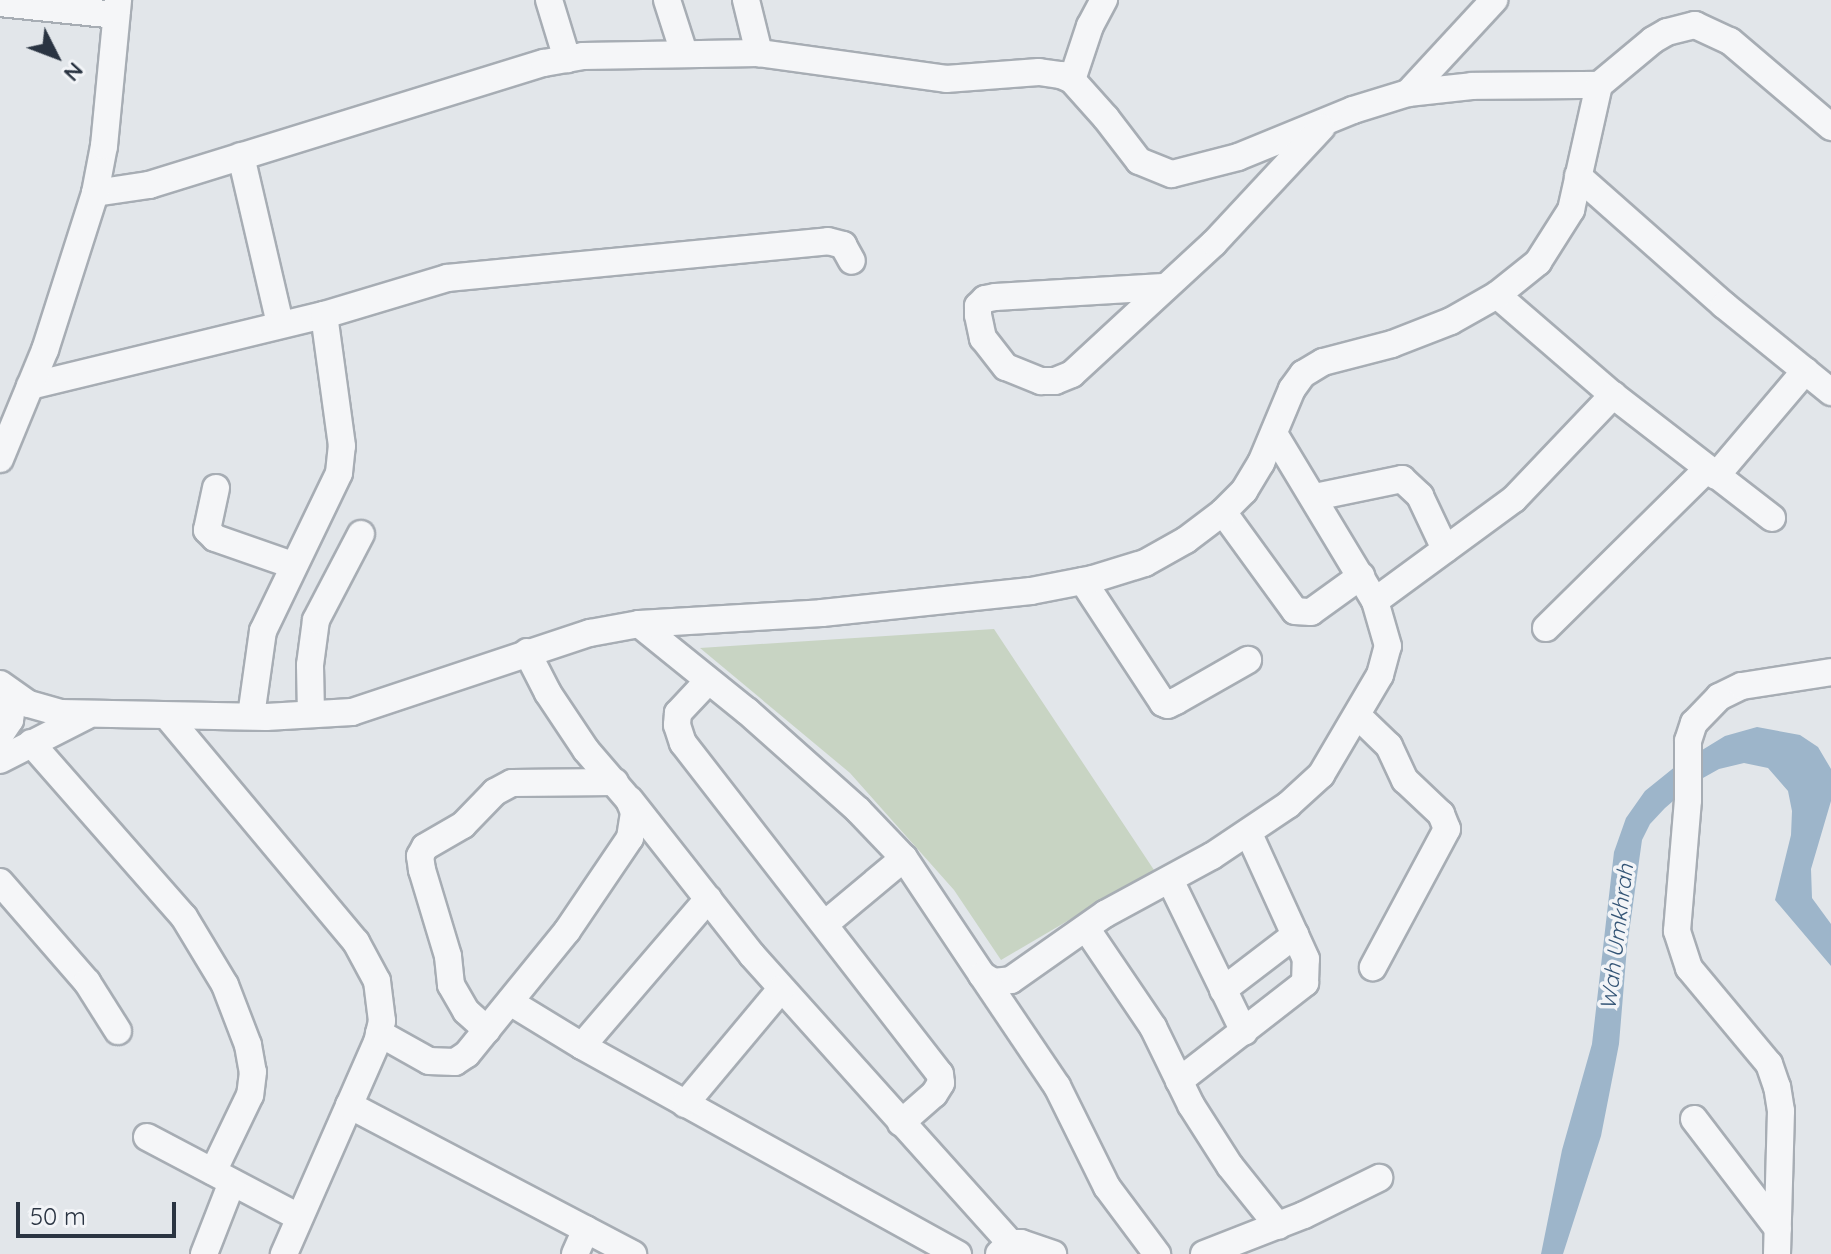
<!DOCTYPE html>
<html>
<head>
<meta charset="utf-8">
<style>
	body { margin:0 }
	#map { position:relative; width:1831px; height:1254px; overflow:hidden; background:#e2e6ea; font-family:Quicksand,sans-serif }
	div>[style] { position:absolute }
	.green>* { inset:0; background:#c8d4c3 }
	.water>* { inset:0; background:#9db5ca }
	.roads { filter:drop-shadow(2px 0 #a7adb4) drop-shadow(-2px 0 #a7adb4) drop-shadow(0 2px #a7adb4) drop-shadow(0 -2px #a7adb4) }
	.minor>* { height:26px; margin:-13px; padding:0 13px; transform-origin:13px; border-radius:13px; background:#f5f6f8 }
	span { translate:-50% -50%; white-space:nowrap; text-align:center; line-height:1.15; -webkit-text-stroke:7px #f2f4f7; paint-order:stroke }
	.water-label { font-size:22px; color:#345576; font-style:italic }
	.north { position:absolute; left:16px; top:16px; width:80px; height:80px; -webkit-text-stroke:6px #f2f4f7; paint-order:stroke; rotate:132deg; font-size:22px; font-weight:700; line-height:32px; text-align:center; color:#2a3442 }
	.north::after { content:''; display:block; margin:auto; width:28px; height:36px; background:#2a3442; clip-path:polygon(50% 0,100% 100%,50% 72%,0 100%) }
	.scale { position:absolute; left:16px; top:1202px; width:160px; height:36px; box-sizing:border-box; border:4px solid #2a3442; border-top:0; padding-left:10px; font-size:24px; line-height:28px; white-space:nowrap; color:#2a3442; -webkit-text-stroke:6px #f2f4f7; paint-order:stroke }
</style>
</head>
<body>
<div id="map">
	<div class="green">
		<div style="clip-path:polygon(994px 629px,1154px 870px,1001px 960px,954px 890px,850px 773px,700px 648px)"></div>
	</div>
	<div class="water">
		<div style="clip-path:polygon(1757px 727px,1800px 735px,1818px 747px,1831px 769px,1831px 801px,1811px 869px,1812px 898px,1831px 924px,1831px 966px,1775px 900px,1791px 835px,1792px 811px,1788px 791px,1768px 768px,1744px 763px,1719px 769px,1694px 783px,1665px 808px,1650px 824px,1642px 840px,1627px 947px,1619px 1044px,1601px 1136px,1563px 1254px,1541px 1254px,1562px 1150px,1592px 1044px,1614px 852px,1626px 818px,1645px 791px,1676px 766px,1725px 736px)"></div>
	</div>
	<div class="roads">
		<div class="minor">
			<div style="left:549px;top:0;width:62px;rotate:73deg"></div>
			<div style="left:667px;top:0;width:56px;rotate:72.2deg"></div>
			<div style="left:746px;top:0;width:55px;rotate:76.2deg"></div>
			<div style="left:0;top:3px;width:117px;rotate:5.9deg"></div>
			<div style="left:1072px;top:80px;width:57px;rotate:-71.6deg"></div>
			<div style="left:1090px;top:26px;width:30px;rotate:-62deg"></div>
			<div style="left:1408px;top:93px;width:127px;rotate:-47.2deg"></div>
			<div style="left:241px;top:156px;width:172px;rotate:76.9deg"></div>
			<div style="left:1578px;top:176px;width:195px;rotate:41.5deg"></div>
			<div style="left:1724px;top:305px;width:138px;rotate:39.1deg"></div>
			<div style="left:95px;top:193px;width:55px;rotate:-8.4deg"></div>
			<div style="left:149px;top:185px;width:413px;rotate:-17.2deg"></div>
			<div style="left:544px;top:63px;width:40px;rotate:-10deg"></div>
			<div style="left:583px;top:56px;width:176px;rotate:-1deg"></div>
			<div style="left:759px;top:53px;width:189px;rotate:7.9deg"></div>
			<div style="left:946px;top:79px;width:93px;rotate:-4.3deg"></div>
			<div style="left:1039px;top:72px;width:22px;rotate:8deg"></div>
			<div style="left:1061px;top:75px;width:12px;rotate:24deg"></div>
			<div style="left:1072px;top:80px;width:51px;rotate:48.2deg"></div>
			<div style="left:1106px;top:118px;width:54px;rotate:52.5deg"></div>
			<div style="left:1139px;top:161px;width:35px;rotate:22deg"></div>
			<div style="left:1172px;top:174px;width:68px;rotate:-14.4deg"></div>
			<div style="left:1238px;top:157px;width:124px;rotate:-22.2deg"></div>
			<div style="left:1353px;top:110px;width:58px;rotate:-17.2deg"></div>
			<div style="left:1408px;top:93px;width:64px;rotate:-6.2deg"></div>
			<div style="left:1472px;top:86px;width:127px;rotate:-0.5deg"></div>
			<div style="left:1163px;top:287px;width:168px;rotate:176.6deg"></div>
			<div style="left:995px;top:297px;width:10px;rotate:169deg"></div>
			<div style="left:985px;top:299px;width:10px;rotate:135deg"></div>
			<div style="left:978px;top:306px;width:9px;rotate:90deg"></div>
			<div style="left:978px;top:315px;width:24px;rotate:78deg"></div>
			<div style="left:983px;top:338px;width:37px;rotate:52deg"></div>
			<div style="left:1006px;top:367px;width:38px;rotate:22deg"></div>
			<div style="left:1041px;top:381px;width:14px"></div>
			<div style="left:1055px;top:381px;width:18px;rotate:-22deg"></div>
			<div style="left:1072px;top:374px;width:193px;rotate:-42.7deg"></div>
			<div style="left:1214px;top:243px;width:158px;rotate:-47deg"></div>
			<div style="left:1497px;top:295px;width:153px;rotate:40.8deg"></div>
			<div style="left:1613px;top:395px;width:201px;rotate:37.7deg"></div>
			<div style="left:30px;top:386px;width:302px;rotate:-13.6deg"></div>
			<div style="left:324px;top:315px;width:128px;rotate:-16.7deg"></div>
			<div style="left:447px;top:278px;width:383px;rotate:-5.5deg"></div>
			<div style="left:828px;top:241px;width:16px;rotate:15deg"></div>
			<div style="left:843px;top:245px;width:18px;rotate:61deg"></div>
			<div style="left:0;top:459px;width:118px;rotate:-67.6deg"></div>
			<div style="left:45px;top:350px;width:165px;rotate:-72.3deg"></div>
			<div style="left:95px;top:193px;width:48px;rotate:-79.2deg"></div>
			<div style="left:104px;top:146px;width:147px;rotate:-84.5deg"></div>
			<div style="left:1716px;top:476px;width:138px;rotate:-49.7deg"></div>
			<div style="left:216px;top:488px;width:43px;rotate:102.1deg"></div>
			<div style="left:207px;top:530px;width:11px;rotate:45deg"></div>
			<div style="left:215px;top:538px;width:82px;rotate:19.3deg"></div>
			<div style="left:1315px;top:497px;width:89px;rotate:-11.7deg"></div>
			<div style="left:1402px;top:479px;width:25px;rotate:43deg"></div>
			<div style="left:1420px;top:496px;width:59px;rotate:64.7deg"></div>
			<div style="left:1223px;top:512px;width:122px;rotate:54deg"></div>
			<div style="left:1295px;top:611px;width:16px;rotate:4deg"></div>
			<div style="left:1311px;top:612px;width:62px;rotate:-35.8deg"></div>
			<div style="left:1083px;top:581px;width:146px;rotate:56.7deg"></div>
			<div style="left:1163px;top:703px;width:5px;rotate:22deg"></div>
			<div style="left:1168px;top:705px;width:9px;rotate:-27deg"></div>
			<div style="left:1176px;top:701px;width:83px;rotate:-29.7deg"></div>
			<div style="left:1375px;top:601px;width:172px;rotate:-36.3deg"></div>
			<div style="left:1514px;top:499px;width:144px;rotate:-46.4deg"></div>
			<div style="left:639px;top:624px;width:139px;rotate:38.9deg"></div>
			<div style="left:747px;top:711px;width:149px;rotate:41.7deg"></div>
			<div style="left:858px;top:810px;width:66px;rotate:46.2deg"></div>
			<div style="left:904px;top:858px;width:141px;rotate:56.3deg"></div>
			<div style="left:982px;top:975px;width:13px;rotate:32deg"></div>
			<div style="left:993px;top:982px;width:18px;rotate:-6deg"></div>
			<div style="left:1011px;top:980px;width:115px;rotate:-35.1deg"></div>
			<div style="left:1105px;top:914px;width:122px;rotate:-28.5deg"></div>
			<div style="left:1212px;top:856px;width:92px;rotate:-33.9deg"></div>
			<div style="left:1288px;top:805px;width:45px;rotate:-42.3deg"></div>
			<div style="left:1321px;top:775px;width:116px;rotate:-59.5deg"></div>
			<div style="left:1380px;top:675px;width:30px;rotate:-75deg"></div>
			<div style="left:1388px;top:646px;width:47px;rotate:-106.1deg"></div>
			<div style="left:1375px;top:601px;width:194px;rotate:-121.1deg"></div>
			<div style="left:1546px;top:628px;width:226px;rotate:-44.6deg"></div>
			<div style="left:708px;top:681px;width:44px;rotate:133.2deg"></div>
			<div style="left:678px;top:713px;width:12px;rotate:95deg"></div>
			<div style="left:677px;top:725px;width:19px;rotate:72deg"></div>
			<div style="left:683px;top:743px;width:419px;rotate:52.2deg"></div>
			<div style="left:940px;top:1074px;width:9px;rotate:84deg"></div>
			<div style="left:941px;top:1083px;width:13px;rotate:122deg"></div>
			<div style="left:934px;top:1094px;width:44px;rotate:138.7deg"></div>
			<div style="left:0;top:684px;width:35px;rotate:35deg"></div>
			<div style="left:29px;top:704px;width:33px;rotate:16deg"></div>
			<div style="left:61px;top:713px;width:205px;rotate:1.1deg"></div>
			<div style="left:266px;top:717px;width:86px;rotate:-3.3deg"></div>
			<div style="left:352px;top:712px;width:251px;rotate:-18.4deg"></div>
			<div style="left:590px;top:633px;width:50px;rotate:-10.4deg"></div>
			<div style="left:639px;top:624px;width:183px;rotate:-3.4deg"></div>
			<div style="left:822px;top:613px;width:210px;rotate:-6deg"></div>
			<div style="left:1031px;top:591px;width:63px;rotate:-11deg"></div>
			<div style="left:1093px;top:579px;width:54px;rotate:-17.1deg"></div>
			<div style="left:1145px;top:563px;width:47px;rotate:-29.3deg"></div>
			<div style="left:1186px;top:540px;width:46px;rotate:-37.1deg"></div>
			<div style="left:1223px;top:512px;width:30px;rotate:-45deg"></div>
			<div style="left:1244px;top:491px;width:33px;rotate:-59deg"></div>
			<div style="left:1261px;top:463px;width:80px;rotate:-67.3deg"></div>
			<div style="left:1292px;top:389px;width:19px;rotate:-54deg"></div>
			<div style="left:1303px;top:374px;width:23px;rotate:-31deg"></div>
			<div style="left:1323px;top:362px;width:71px;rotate:-14.6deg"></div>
			<div style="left:1392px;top:344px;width:63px;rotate:-21.3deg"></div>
			<div style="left:1451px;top:321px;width:53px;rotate:-29.5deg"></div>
			<div style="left:1497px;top:295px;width:53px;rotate:-38.8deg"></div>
			<div style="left:1538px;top:262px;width:62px;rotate:-57.6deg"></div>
			<div style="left:1571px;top:210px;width:128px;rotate:-77.4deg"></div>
			<div style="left:1599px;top:85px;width:70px;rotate:-39.8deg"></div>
			<div style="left:1653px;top:40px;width:16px;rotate:-30deg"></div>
			<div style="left:1667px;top:32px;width:29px;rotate:-14deg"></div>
			<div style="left:1695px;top:25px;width:38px;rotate:25deg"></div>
			<div style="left:1730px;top:41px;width:133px;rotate:40.4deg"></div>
			<div style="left:311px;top:714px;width:49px;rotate:-91.2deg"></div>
			<div style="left:310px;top:665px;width:45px;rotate:-82.4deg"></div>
			<div style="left:316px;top:620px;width:97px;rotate:-62.4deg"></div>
			<div style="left:167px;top:716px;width:295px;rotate:50.1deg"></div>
			<div style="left:356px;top:942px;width:44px;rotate:61.7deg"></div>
			<div style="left:377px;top:981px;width:40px;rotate:82.9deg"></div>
			<div style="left:382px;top:1021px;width:22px;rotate:103deg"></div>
			<div style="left:377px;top:1042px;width:232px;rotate:113.7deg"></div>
			<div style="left:251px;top:716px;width:86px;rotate:-82deg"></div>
			<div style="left:263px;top:631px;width:175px;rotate:-64.3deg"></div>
			<div style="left:339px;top:473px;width:27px;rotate:-84deg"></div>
			<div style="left:342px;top:446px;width:132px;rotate:-97.8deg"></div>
			<div style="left:1358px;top:716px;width:43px;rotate:44.1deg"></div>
			<div style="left:1389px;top:746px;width:38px;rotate:65deg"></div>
			<div style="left:1405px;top:780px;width:50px;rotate:43.4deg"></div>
			<div style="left:1441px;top:814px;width:16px;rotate:68deg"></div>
			<div style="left:1447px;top:829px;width:157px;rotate:118.2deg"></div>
			<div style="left:0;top:735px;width:18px;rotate:-56deg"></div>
			<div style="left:10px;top:720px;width:25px;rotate:-81deg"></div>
			<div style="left:31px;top:743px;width:232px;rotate:48.7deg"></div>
			<div style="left:184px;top:917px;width:79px;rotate:58.9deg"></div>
			<div style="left:225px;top:985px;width:64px;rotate:69deg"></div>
			<div style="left:248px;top:1045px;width:27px;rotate:80deg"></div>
			<div style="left:253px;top:1072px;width:23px;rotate:97deg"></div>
			<div style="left:250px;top:1095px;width:85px;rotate:115.7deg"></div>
			<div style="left:0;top:760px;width:97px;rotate:-27.1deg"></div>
			<div style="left:630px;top:800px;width:197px;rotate:51.8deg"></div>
			<div style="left:752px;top:955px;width:387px;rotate:48.1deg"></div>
			<div style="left:1170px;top:880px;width:169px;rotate:64deg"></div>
			<div style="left:0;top:882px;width:133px;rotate:49deg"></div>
			<div style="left:87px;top:982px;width:58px;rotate:57.7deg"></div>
			<div style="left:825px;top:924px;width:103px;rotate:-39.9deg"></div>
			<div style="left:1086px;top:928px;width:120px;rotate:55.9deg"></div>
			<div style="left:1153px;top:1027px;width:87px;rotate:64deg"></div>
			<div style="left:1191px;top:1105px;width:72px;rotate:57.4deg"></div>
			<div style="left:1230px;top:1166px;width:77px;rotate:51.3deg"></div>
			<div style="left:982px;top:975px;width:134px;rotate:56deg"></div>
			<div style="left:1057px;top:1086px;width:113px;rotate:63.7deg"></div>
			<div style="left:1107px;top:1187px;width:84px;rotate:53.3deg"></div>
			<div style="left:1223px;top:990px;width:91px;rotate:-37.4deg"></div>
			<div style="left:510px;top:1002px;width:84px;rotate:31.4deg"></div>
			<div style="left:582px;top:1046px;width:430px;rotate:29deg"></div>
			<div style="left:487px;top:1030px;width:28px;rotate:-138deg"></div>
			<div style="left:466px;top:1011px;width:30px;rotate:-120deg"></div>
			<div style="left:451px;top:985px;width:29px;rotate:-96deg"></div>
			<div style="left:448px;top:956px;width:90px;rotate:-106.8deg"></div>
			<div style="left:422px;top:870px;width:14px;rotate:-98deg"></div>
			<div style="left:420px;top:856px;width:10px;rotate:-61deg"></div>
			<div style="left:425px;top:847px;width:44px;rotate:-30.1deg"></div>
			<div style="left:463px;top:825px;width:46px;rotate:-45.9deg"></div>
			<div style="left:495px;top:792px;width:19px;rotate:-28deg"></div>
			<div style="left:512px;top:783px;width:103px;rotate:-0.6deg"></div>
			<div style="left:379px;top:1033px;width:57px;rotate:29.2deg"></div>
			<div style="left:429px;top:1061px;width:26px;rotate:2deg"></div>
			<div style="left:455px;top:1062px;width:14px;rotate:-34deg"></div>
			<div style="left:467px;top:1054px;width:159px;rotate:-50.9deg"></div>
			<div style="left:567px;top:931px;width:112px;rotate:-55.9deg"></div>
			<div style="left:630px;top:838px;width:26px;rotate:-81deg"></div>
			<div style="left:634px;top:812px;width:13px;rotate:-113deg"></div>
			<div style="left:629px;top:800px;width:66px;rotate:-130.7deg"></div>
			<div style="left:586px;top:750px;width:69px;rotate:-123.7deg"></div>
			<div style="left:548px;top:693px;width:46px;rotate:-117.1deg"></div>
			<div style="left:582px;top:1046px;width:194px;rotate:-49.4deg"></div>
			<div style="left:1179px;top:1081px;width:160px;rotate:-37.9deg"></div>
			<div style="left:1305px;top:983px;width:24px;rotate:-88deg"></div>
			<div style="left:1306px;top:959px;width:137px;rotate:-114.5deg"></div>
			<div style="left:685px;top:1104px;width:150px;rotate:-50.1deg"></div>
			<div style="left:349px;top:1105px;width:321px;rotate:27.7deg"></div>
			<div style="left:1694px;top:1119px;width:138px;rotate:52.6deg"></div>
			<div style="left:147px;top:1137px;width:172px;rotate:27.8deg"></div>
			<div style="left:204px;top:1254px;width:77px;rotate:-68.7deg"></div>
			<div style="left:575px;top:1254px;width:27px;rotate:-66deg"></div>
			<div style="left:999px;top:1254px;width:16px;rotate:-45deg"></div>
			<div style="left:1010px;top:1243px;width:11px"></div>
			<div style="left:1021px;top:1243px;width:34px;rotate:19deg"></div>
			<div style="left:1204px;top:1254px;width:107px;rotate:-21.3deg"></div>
			<div style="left:1304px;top:1215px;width:84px;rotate:-26.3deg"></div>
			<div style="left:1777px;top:1254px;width:143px;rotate:-88.4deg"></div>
			<div style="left:1781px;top:1111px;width:24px;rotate:-99deg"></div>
			<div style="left:1777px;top:1087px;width:24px;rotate:-109deg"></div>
			<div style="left:1769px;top:1064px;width:125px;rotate:-129.8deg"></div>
			<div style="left:1689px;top:968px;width:39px;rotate:-108deg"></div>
			<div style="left:1677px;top:931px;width:131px;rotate:-85.2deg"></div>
			<div style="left:1688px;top:800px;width:59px;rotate:-90deg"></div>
			<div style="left:1688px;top:741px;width:19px;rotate:-72deg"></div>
			<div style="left:1694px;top:723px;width:36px;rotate:-46deg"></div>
			<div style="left:1719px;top:697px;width:25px;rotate:-26deg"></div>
			<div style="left:1742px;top:686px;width:90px;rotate:-8.9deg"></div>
		</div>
	</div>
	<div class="water-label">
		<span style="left:1617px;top:937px;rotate:-83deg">Wah Umkhrah</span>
	</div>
	<div class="north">N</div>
	<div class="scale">50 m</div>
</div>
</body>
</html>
